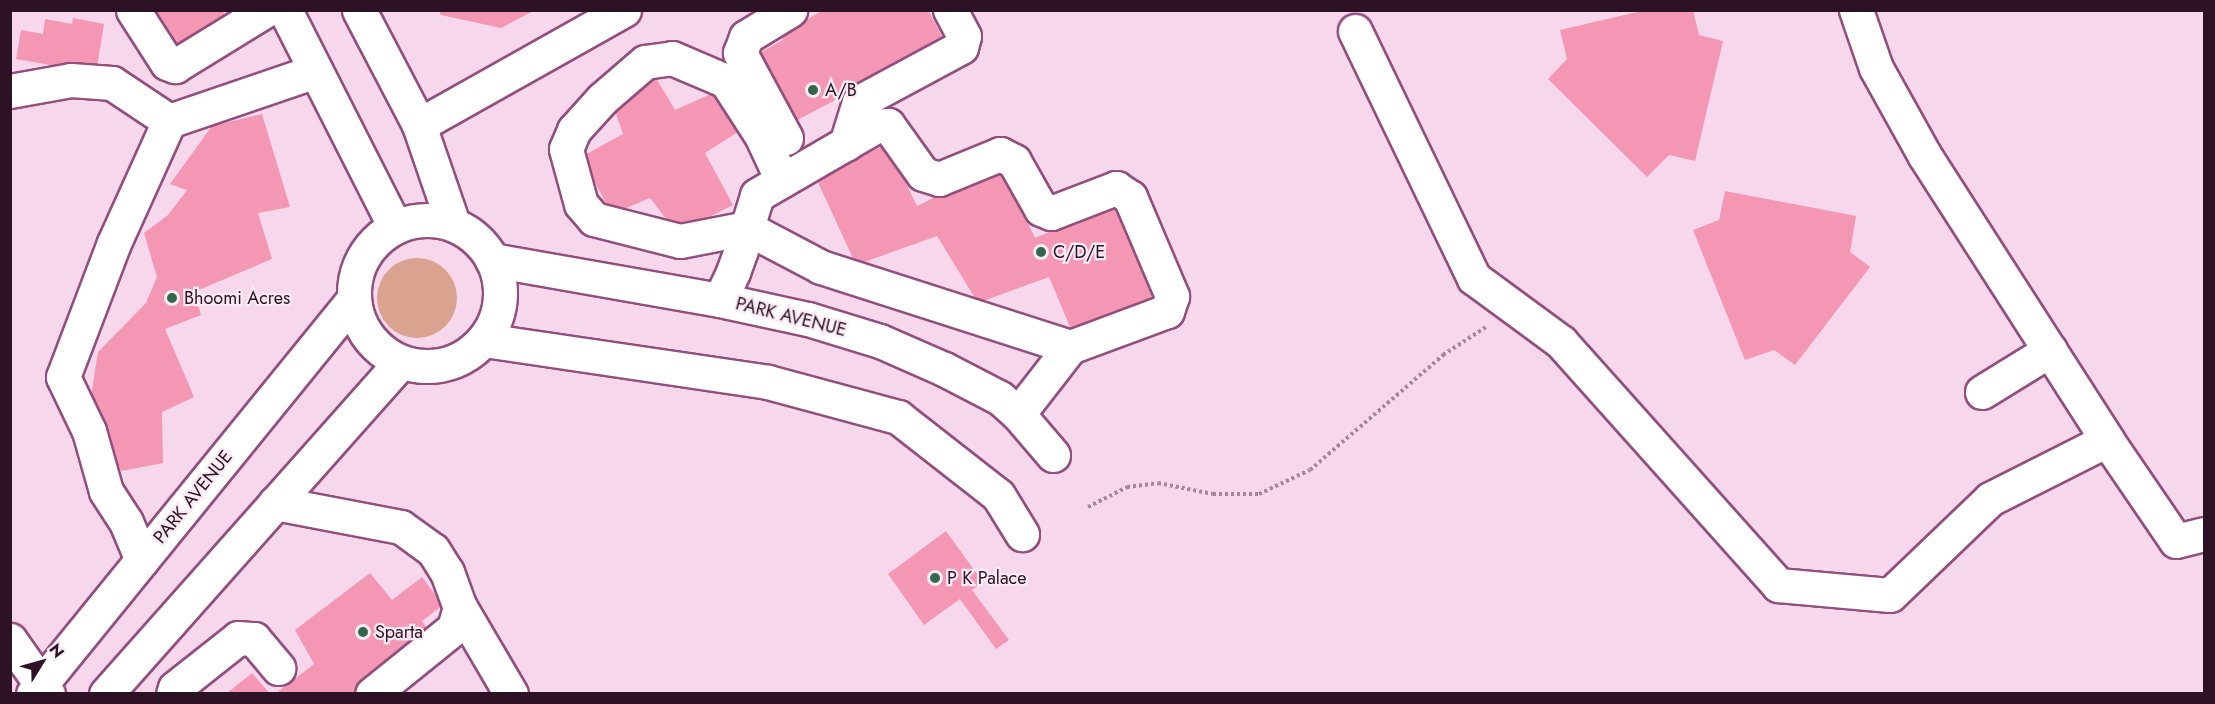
<!DOCTYPE html>
<html>
<head>
<meta charset="utf-8">
<style>
	body { margin:0 }
	#map { position:relative; width:2215px; height:704px; overflow:hidden; background:#f7d7eb; font-family:Jost,sans-serif }
	div>[style] { position:absolute }
	.green>* { inset:0; background:#daa390 }
	.round { border-radius:50% }
	.building>* { inset:0; background:#f397b4 }
	.path>* { height:4px; margin-top:-2px; transform-origin:0; background:repeating-linear-gradient(90deg,#a5879b 0 3px,transparent 0 6px) }
	.roads { filter:drop-shadow(2px 0 #924f7e) drop-shadow(-2px 0 #924f7e) drop-shadow(0 2px #924f7e) drop-shadow(0 -2px #924f7e) }
	.street>* { height:33px; margin:-16.5px; padding:0 16.5px; transform-origin:16.5px; border-radius:16.5px; background:#fff }
	.secondary>* { height:33px; margin:-16.5px; padding:0 16.5px; transform-origin:16.5px; border-radius:16.5px; background:#fff }
	.secondary>.ring { margin:-16.5px; padding:0; box-sizing:content-box; background:none; border:33px solid #fff; border-radius:50% }
	.dots>* { width:16px; height:16px; translate:-50% -50%; box-sizing:border-box; border:3px solid #faeaf4; border-radius:50% }
	span { translate:-50% -50%; white-space:nowrap; text-align:center; line-height:1.15; -webkit-text-stroke:4.5px #faeaf4; paint-order:stroke }
	.poi-label { font-size:18px; color:#2d1124 }
	.left { translate:0 -50%; text-align:left }
	.street-label { font-size:18px; color:#2d1124 }
	.frame { position:absolute; inset:0; border:12px solid #2d1124; pointer-events:none }
	.north { position:absolute; left:12px; top:632px; width:60px; height:60px; -webkit-text-stroke:4px #faeaf4; paint-order:stroke; rotate:53deg; font-size:16px; font-weight:700; line-height:24px; text-align:center; color:#2d1124 }
	.north::after { content:''; display:block; margin:auto; width:21px; height:27px; background:#2d1124; clip-path:polygon(50% 0,100% 100%,50% 72%,0 100%) }
</style>
</head>
<body>
<div id="map">
	<div class="green">
		<div class="round" style="left:377px;top:258px;width:80px;height:80px"></div>
	</div>
	<div class="building">
		<div style="clip-path:polygon(151px 10px,222px 10px,231px 25px,212px 37px,205px 26px,193px 34px,199px 45px,179px 57px)"></div>
		<div style="clip-path:polygon(438px 10px,535px 10px,501px 28px,441px 15px)"></div>
		<div style="clip-path:polygon(824px 10px,928px 10px,945px 42px,790px 124px,754px 56px,783px 40px,780px 34px)"></div>
		<div style="clip-path:polygon(1646px 10px,1693px 10px,1699px 35px,1723px 41px,1695px 161px,1669px 155px,1647px 177px,1548px 79px,1567px 59px,1560px 30px)"></div>
		<div style="clip-path:polygon(73px 18px,104px 24px,96px 73px,16px 59px,21px 30px,43px 34px,45px 19px,72px 24px)"></div>
		<div style="clip-path:polygon(652px 71px,675px 110px,713px 93px,738px 132px,705px 153px,733px 205px,677px 233px,650px 198px,612px 214px,581px 157px,623px 134px,610px 96px)"></div>
		<div style="clip-path:polygon(262px 114px,290px 207px,258px 213px,272px 259px,194px 292px,201px 315px,165px 329px,194px 397px,162px 412px,163px 463px,121px 471px,90px 402px,98px 352px,146px 303px,157px 277px,144px 233px,168px 215px,187px 190px,170px 184px,212px 126px)"></div>
		<div style="clip-path:polygon(887px 144px,917px 206px,1000px 165px,1035px 238px,1114px 205px,1157px 297px,1075px 339px,1049px 277px,978px 303px,937px 236px,856px 265px,816px 178px)"></div>
		<div style="clip-path:polygon(1725px 191px,1856px 216px,1850px 252px,1870px 267px,1795px 365px,1774px 350px,1745px 360px,1693px 230px,1719px 220px)"></div>
		<div style="clip-path:polygon(946px 531px,983px 582px,972px 590px,1009px 640px,996px 649px,960px 599px,924px 625px,888px 574px)"></div>
		<div style="clip-path:polygon(370px 573px,392px 600px,422px 577px,443px 605px,422px 621px,431px 634px,354px 694px,275px 694px,314px 664px,295px 630px)"></div>
		<div style="clip-path:polygon(252px 673px,270px 694px,226px 694px)"></div>
	</div>
	<div class="path">
		<div style="left:1088px;top:507px;width:44px;rotate:-27.1deg"></div>
		<div style="left:1127px;top:487px;width:31px;rotate:-7deg"></div>
		<div style="left:1158px;top:483px;width:56px;rotate:11.3deg"></div>
		<div style="left:1213px;top:494px;width:46px"></div>
		<div style="left:1259px;top:494px;width:56px;rotate:-25.2deg"></div>
		<div style="left:1310px;top:470px;width:176px;rotate:-40.8deg"></div>
		<div style="left:1443px;top:355px;width:51px;rotate:-33.1deg"></div>
	</div>
	<div class="roads">
		<div class="street">
			<div style="left:133px;top:10px;width:63px;rotate:57.3deg"></div>
			<div style="left:167px;top:63px;width:9px;rotate:21deg"></div>
			<div style="left:175px;top:66px;width:107px;rotate:-31.6deg"></div>
			<div style="left:1355px;top:31px;width:274px;rotate:64.3deg"></div>
			<div style="left:1474px;top:278px;width:108px;rotate:36.3deg"></div>
			<div style="left:1561px;top:342px;width:326px;rotate:48.2deg"></div>
			<div style="left:1778px;top:585px;width:112px;rotate:5.1deg"></div>
			<div style="left:1890px;top:595px;width:139px;rotate:-43.8deg"></div>
			<div style="left:1990px;top:499px;width:131px;rotate:-26.8deg"></div>
			<div style="left:10px;top:91px;width:62px;rotate:-10.2deg"></div>
			<div style="left:71px;top:80px;width:41px;rotate:4.2deg"></div>
			<div style="left:112px;top:83px;width:69px;rotate:33.7deg"></div>
			<div style="left:419px;top:125px;width:235px;rotate:-29.3deg"></div>
			<div style="left:786px;top:138px;width:97px;rotate:-118.4deg"></div>
			<div style="left:740px;top:53px;width:17px;rotate:-69deg"></div>
			<div style="left:746px;top:37px;width:52px;rotate:-31.5deg"></div>
			<div style="left:846px;top:144px;width:44px;rotate:-72.8deg"></div>
			<div style="left:859px;top:102px;width:116px;rotate:-28.3deg"></div>
			<div style="left:961px;top:47px;width:11px;rotate:-75deg"></div>
			<div style="left:964px;top:36px;width:30px;rotate:-118deg"></div>
			<div style="left:492px;top:260px;width:231px;rotate:10deg"></div>
			<div style="left:720px;top:300px;width:90px;rotate:12.2deg"></div>
			<div style="left:808px;top:319px;width:75px;rotate:17deg"></div>
			<div style="left:880px;top:341px;width:70px;rotate:23.6deg"></div>
			<div style="left:944px;top:369px;width:63px;rotate:27.4deg"></div>
			<div style="left:1000px;top:398px;width:24px;rotate:42deg"></div>
			<div style="left:1018px;top:414px;width:54px;rotate:49.5deg"></div>
			<div style="left:720px;top:300px;width:31px;rotate:-65deg"></div>
			<div style="left:733px;top:272px;width:23px;rotate:-70deg"></div>
			<div style="left:741px;top:250px;width:23px;rotate:-75deg"></div>
			<div style="left:747px;top:228px;width:34px;rotate:-73deg"></div>
			<div style="left:757px;top:195px;width:138px;rotate:-30.1deg"></div>
			<div style="left:876px;top:126px;width:12px;rotate:-5deg"></div>
			<div style="left:888px;top:125px;width:60px;rotate:54.5deg"></div>
			<div style="left:923px;top:174px;width:17px;rotate:17deg"></div>
			<div style="left:939px;top:179px;width:66px;rotate:-22.3deg"></div>
			<div style="left:1000px;top:154px;width:16px;rotate:27deg"></div>
			<div style="left:1014px;top:161px;width:55px;rotate:60.6deg"></div>
			<div style="left:1041px;top:209px;width:11px;rotate:22deg"></div>
			<div style="left:1051px;top:213px;width:70px;rotate:-21deg"></div>
			<div style="left:1116px;top:188px;width:17px;rotate:33deg"></div>
			<div style="left:1130px;top:197px;width:108px;rotate:67deg"></div>
			<div style="left:1172px;top:296px;width:16px;rotate:108deg"></div>
			<div style="left:1167px;top:311px;width:103px;rotate:159.6deg"></div>
			<div style="left:1070px;top:347px;width:262px;rotate:-162.2deg"></div>
			<div style="left:821px;top:267px;width:84px;rotate:-152.2deg"></div>
			<div style="left:747px;top:228px;width:68px;rotate:169deg"></div>
			<div style="left:680px;top:241px;width:89px;rotate:-165.7deg"></div>
			<div style="left:594px;top:219px;width:20px;rotate:-131deg"></div>
			<div style="left:581px;top:204px;width:57px;rotate:-105.3deg"></div>
			<div style="left:566px;top:149px;width:21px;rotate:-67deg"></div>
			<div style="left:574px;top:130px;width:42px;rotate:-47.9deg"></div>
			<div style="left:602px;top:99px;width:57px;rotate:-40.7deg"></div>
			<div style="left:645px;top:62px;width:27px;rotate:-8deg"></div>
			<div style="left:672px;top:58px;width:59px;rotate:23.1deg"></div>
			<div style="left:726px;top:81px;width:64px;rotate:57.1deg"></div>
			<div style="left:761px;top:135px;width:50px;rotate:65deg"></div>
			<div style="left:484px;top:340px;width:287px;rotate:8.4deg"></div>
			<div style="left:768px;top:382px;width:135px;rotate:15.1deg"></div>
			<div style="left:898px;top:417px;width:127px;rotate:38deg"></div>
			<div style="left:998px;top:495px;width:46px;rotate:58.4deg"></div>
			<div style="left:1982px;top:392px;width:80px;rotate:-31.7deg"></div>
			<div style="left:1018px;top:414px;width:85px;rotate:-52.2deg"></div>
			<div style="left:275px;top:503px;width:128px;rotate:10.8deg"></div>
			<div style="left:401px;top:527px;width:39px;rotate:36deg"></div>
			<div style="left:433px;top:550px;width:26px;rotate:58deg"></div>
			<div style="left:447px;top:572px;width:37px;rotate:70deg"></div>
			<div style="left:460px;top:607px;width:22px;rotate:106deg"></div>
			<div style="left:454px;top:628px;width:105px;rotate:141.2deg"></div>
			<div style="left:142px;top:560px;width:41px;rotate:-112.8deg"></div>
			<div style="left:126px;top:522px;width:37px;rotate:-123deg"></div>
			<div style="left:106px;top:491px;width:62px;rotate:-105.8deg"></div>
			<div style="left:89px;top:431px;width:60px;rotate:-115.7deg"></div>
			<div style="left:63px;top:377px;width:143px;rotate:-69.2deg"></div>
			<div style="left:114px;top:243px;width:134px;rotate:-65.7deg"></div>
			<div style="left:169px;top:121px;width:152px;rotate:-18.8deg"></div>
			<div style="left:460px;top:607px;width:101px;rotate:59.6deg"></div>
			<div style="left:10px;top:640px;width:66px;rotate:54.9deg"></div>
			<div style="left:173px;top:694px;width:6px;rotate:-72deg"></div>
			<div style="left:175px;top:688px;width:80px;rotate:-38.4deg"></div>
			<div style="left:238px;top:638px;width:16px;rotate:4deg"></div>
			<div style="left:254px;top:639px;width:38px;rotate:50deg"></div>
		</div>
		<div class="secondary">
			<div style="left:285px;top:10px;width:243px;rotate:63.1deg"></div>
			<div style="left:359px;top:10px;width:130px;rotate:62.4deg"></div>
			<div style="left:419px;top:125px;width:105px;rotate:71deg"></div>
			<div style="left:1856px;top:10px;width:61px;rotate:71deg"></div>
			<div style="left:1876px;top:68px;width:101px;rotate:60.9deg"></div>
			<div style="left:1925px;top:156px;width:337px;rotate:57.3deg"></div>
			<div style="left:2107px;top:440px;width:122px;rotate:55.7deg"></div>
			<div style="left:2176px;top:541px;width:29px;rotate:-14deg"></div>
			<div class="ring" style="left:354px;top:220px;width:113px;height:113px"></div>
			<div style="left:33px;top:694px;width:508px;rotate:-50.92deg"></div>
			<div style="left:106px;top:694px;width:444px;rotate:-48.4deg"></div>
		</div>
	</div>
	<div class="dots">
		<div style="left:813px;top:90px;background:#32674d"></div>
		<div style="left:1041px;top:252px;background:#32674d"></div>
		<div style="left:172px;top:298px;background:#32674d"></div>
		<div style="left:935px;top:578px;background:#32674d"></div>
		<div style="left:363px;top:632px;background:#32674d"></div>
	</div>
	<div class="poi-label">
		<span class="left" style="left:825px;top:90px">A/B</span>
		<span class="left" style="left:1053px;top:252px">C/D/E</span>
		<span class="left" style="left:184px;top:298px">Bhoomi Acres</span>
		<span class="left" style="left:947px;top:578px">P K Palace</span>
		<span class="left" style="left:375px;top:632px">Sparta</span>
	</div>
	<div class="street-label">
		<span style="left:791px;top:317px;rotate:14deg">PARK AVENUE</span>
		<span style="left:193px;top:497px;rotate:-51deg">PARK AVENUE</span>
	</div>
	<div class="frame"></div>
	<div class="north">N</div>
</div>
</body>
</html>
